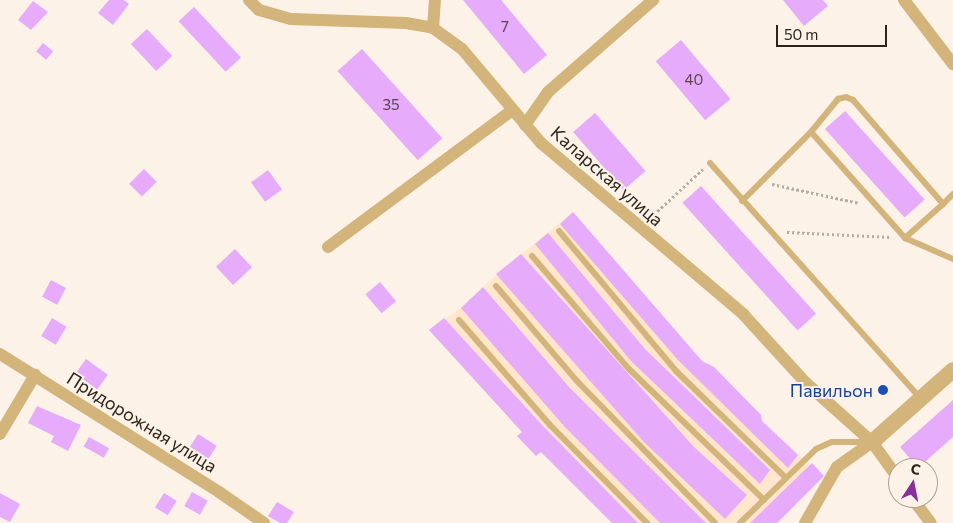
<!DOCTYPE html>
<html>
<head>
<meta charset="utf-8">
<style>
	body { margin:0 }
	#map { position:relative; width:953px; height:523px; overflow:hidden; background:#fcf2e8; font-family:Commissioner,sans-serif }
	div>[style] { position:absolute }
	.built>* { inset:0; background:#ffe6cd }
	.building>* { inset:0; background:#e6abfa; transform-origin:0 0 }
	.path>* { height:2.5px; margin-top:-1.25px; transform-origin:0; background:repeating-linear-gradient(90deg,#b5aca2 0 2.5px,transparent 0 5px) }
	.service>* { height:6px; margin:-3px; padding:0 3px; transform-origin:3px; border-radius:3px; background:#d3b47b }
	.minor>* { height:12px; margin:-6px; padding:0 6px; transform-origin:6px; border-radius:6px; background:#d3b47b }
	.tertiary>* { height:16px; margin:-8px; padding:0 8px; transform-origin:8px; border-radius:8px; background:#d3b47b }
	.dots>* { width:14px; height:14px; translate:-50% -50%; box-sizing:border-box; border:2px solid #fcf2e8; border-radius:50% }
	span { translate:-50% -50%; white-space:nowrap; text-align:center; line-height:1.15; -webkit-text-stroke:4px #fcf2e8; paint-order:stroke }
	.number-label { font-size:15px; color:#5b4652 }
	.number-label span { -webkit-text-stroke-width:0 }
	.street-label { font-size:18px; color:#2d241a }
	.transit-label { font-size:18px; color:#164399 }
	.right { translate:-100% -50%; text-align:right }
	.north { position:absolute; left:888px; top:458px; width:50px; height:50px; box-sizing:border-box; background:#fcf2e8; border:1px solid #a9a096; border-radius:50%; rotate:11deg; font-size:14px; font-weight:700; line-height:20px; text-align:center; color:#2d241a }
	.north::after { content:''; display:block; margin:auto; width:18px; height:22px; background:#882f9c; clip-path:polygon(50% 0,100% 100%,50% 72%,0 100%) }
	.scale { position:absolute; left:776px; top:25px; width:111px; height:22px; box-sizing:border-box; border:2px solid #2d241a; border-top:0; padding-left:6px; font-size:15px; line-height:18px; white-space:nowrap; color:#2d241a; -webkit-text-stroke:4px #fcf2e8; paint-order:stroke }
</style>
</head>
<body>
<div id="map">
	<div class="built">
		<div style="clip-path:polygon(573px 212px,702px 361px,714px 367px,761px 415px,762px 422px,824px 476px,779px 523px,612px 523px,541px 452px,536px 456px,517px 436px,522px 432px,429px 330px,461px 308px,497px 274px)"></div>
	</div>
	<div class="building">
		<div style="clip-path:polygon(109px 0,124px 0,129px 4px,113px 25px,98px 13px)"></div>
		<div style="clip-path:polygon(463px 0,501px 0,547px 55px,524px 74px)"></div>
		<div style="clip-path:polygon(783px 0,823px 0,828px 6px,804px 26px)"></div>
		<div style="clip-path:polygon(33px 1px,48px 12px,31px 30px,18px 20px)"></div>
		<div style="left:194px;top:7px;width:69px;height:21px;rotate:47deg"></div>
		<div style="left:147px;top:29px;width:37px;height:22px;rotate:47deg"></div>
		<div style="left:681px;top:40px;width:77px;height:33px;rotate:50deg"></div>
		<div style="left:43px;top:43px;width:13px;height:11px;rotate:39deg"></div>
		<div style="left:362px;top:49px;width:120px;height:33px;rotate:48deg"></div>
		<div style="left:845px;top:111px;width:119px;height:27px;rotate:48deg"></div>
		<div style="left:595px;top:113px;width:77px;height:29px;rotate:49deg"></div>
		<div style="left:144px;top:169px;width:18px;height:21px;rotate:45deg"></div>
		<div style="left:268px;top:170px;width:24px;height:21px;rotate:54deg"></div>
		<div style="left:701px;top:186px;width:172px;height:25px;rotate:48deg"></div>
		<div style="clip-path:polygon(573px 212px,702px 361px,714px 367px,761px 415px,762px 421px,798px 455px,788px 468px,678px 360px,560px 224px)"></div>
		<div style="clip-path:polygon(548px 233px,645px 349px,770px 470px,760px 484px,631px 361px,535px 244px)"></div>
		<div style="left:235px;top:249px;width:25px;height:26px;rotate:47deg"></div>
		<div style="clip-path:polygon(521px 254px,694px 447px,747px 495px,725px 519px,643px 441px,496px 274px)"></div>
		<div style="left:51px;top:280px;width:17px;height:19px;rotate:28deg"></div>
		<div style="left:380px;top:282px;width:25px;height:19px;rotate:50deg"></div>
		<div style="clip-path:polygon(483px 287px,569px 387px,706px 523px,660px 523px,564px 426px,461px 308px)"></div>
		<div style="left:52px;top:318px;width:17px;height:21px;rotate:31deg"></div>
		<div style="clip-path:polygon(444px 318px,543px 426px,638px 523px,612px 523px,541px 452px,536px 456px,517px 436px,522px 432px,429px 330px)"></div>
		<div style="left:86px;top:359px;width:27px;height:18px;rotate:36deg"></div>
		<div style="clip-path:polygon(953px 400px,953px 437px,918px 468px,900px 447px)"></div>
		<div style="clip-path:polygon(37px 406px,81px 425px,68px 451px,51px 442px,54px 436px,28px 423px)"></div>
		<div style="left:198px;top:434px;width:22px;height:21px;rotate:32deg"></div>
		<div style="left:89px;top:437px;width:23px;height:11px;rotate:29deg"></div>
		<div style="clip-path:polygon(812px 463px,824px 476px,777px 523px,750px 523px)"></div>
		<div style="left:192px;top:492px;width:18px;height:16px;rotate:29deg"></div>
		<div style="clip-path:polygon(0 493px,20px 504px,10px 522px,0 517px)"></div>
		<div style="left:164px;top:493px;width:15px;height:17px;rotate:32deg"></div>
		<div style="clip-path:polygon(277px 502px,294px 512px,287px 523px,280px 523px,268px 516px)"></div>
	</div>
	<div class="path">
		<div style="left:772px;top:184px;width:89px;rotate:12.3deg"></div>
		<div style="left:650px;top:218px;width:72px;rotate:-42.8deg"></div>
		<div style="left:787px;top:232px;width:104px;rotate:2.8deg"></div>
	</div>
	<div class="service">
		<div style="left:811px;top:132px;width:142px;rotate:48.4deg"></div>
		<div style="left:905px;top:238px;width:52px;rotate:23.6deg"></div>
		<div style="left:710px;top:163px;width:315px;rotate:48.2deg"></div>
		<div style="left:742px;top:201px;width:98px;rotate:-45deg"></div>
		<div style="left:811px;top:132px;width:43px;rotate:-50.7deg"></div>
		<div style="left:838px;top:99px;width:8px;rotate:-14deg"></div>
		<div style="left:846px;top:97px;width:8px;rotate:23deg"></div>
		<div style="left:853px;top:100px;width:138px;rotate:49.1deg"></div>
		<div style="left:943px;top:204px;width:51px;rotate:138.2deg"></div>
		<div style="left:943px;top:204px;width:14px;rotate:-45deg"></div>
		<div style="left:559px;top:231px;width:182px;rotate:50.1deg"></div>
		<div style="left:676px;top:371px;width:153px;rotate:44.2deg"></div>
		<div style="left:532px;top:256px;width:149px;rotate:49.4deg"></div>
		<div style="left:629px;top:369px;width:188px;rotate:44.1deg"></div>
		<div style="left:496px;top:286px;width:123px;rotate:49.6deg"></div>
		<div style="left:576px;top:380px;width:199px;rotate:45.8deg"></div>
		<div style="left:459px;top:320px;width:139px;rotate:49.1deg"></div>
		<div style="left:550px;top:425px;width:138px;rotate:45.3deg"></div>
		<div style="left:740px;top:523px;width:106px;rotate:-44.2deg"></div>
		<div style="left:816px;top:449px;width:17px;rotate:-24deg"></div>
		<div style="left:832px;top:442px;width:36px"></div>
	</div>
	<div class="minor">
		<div style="left:249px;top:0;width:14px;rotate:45deg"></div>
		<div style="left:259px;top:10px;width:33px;rotate:16deg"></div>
		<div style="left:291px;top:19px;width:115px;rotate:2deg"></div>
		<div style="left:406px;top:23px;width:27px;rotate:10deg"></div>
		<div style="left:433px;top:28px;width:36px;rotate:36deg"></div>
		<div style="left:462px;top:49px;width:123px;rotate:50deg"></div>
		<div style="left:541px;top:143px;width:265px;rotate:40.2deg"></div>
		<div style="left:743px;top:314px;width:93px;rotate:47.6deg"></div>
		<div style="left:806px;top:383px;width:89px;rotate:41.8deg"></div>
		<div style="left:872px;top:442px;width:44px;rotate:54.2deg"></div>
		<div style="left:904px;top:0;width:81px;rotate:52.6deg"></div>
		<div style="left:433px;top:28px;width:28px;rotate:-86deg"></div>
		<div style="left:525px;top:125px;width:40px;rotate:-55.1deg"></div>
		<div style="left:548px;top:92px;width:140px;rotate:-41.2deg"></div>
		<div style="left:328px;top:247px;width:228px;rotate:-36.6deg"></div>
		<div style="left:0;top:354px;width:259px;rotate:32.2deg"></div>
		<div style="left:219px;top:492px;width:55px;rotate:34.6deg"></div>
		<div style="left:0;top:434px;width:69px;rotate:-59.3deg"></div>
		<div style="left:912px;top:498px;width:31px;rotate:53deg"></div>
		<div style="left:805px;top:523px;width:64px;rotate:-60.3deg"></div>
		<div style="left:837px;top:467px;width:43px;rotate:-35.5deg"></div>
	</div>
	<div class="tertiary">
		<div style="left:872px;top:442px;width:108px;rotate:-41.6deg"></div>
	</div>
	<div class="dots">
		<div style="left:883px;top:390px;background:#1a4fb4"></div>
	</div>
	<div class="number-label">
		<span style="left:505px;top:27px">7</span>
		<span style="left:694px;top:80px">40</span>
		<span style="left:391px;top:105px">35</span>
	</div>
	<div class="street-label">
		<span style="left:607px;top:176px;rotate:41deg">Каларская улица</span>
		<span style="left:142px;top:422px;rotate:32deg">Придорожная улица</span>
	</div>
	<div class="transit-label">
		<span class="right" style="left:873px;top:390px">Павильон</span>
	</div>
	<div class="north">С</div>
	<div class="scale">50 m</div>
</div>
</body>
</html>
